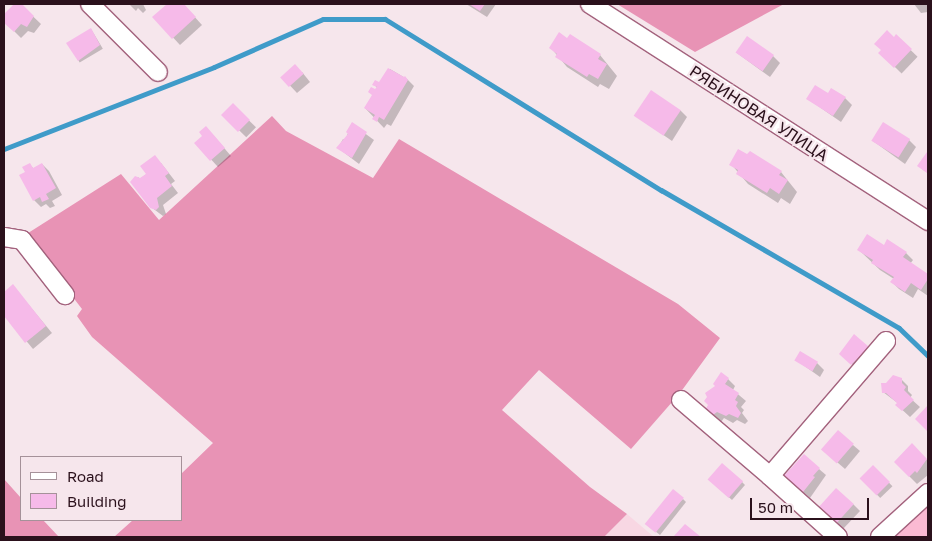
<!DOCTYPE html>
<html>
<head>
<meta charset="utf-8">
<style>
	body { margin:0 }
	#map { position:relative; width:932px; height:541px; overflow:hidden; background:#f6e6ec; font-family:"Golos Text",sans-serif }
	div>[style] { position:absolute }
	.built>* { inset:0; background:#f8d7e3 }
	.green>* { inset:0; background:#fbbad3 }
	.forest>* { inset:0; background:#e893b5 }
	.shadow>* { inset:0; background:#0003; transform-origin:0 0 }
	.stream>* { height:5px; margin:-2.5px; padding:0 2.5px; transform-origin:2.5px; border-radius:2.5px; background:#3f9bc9 }
	.building>* { inset:0; background:#f6bae9; transform-origin:0 0 }
	.roads { filter:drop-shadow(1px 0 #a3627d) drop-shadow(-1px 0 #a3627d) drop-shadow(0 1px #a3627d) drop-shadow(0 -1px #a3627d) }
	.minor>* { height:18px; margin:-9px; padding:0 9px; transform-origin:9px; border-radius:9px; background:#fff }
	span { translate:-50% -50%; white-space:nowrap; text-align:center; line-height:1.15; -webkit-text-stroke:4.5px #f6e6ec; paint-order:stroke }
	.street-label { font-size:16px; color:#2b111c }
	.frame { position:absolute; inset:0; border:5px solid #2b111c; pointer-events:none }
	.legend { position:absolute; left:20px; top:456px; width:162px; height:65px; box-sizing:border-box; background:#f6e6ec; border:1px solid #a59199; margin:0; padding:6px 9px; list-style:none; font-size:15px; color:#2b111c }
	.legend li { display:flex; align-items:center; gap:10px; height:25px }
	.legend b { width:25px; border:1px solid #a59199 }
	.scale { position:absolute; left:750px; top:498px; width:119px; height:22px; box-sizing:border-box; border:2px solid #2b111c; border-top:0; padding-left:6px; font-size:15px; line-height:18px; white-space:nowrap; color:#2b111c; -webkit-text-stroke:4px #f6e6ec; paint-order:stroke }
</style>
</head>
<body>
<div id="map">
	<div class="built">
		<div style="clip-path:polygon(627px 514px,654px 537px,604px 537px)"></div>
	</div>
	<div class="green">
		<div style="clip-path:polygon(928px 501px,928px 537px,892px 537px)"></div>
	</div>
	<div class="forest">
		<div style="clip-path:polygon(617px 4px,784px 4px,695px 52px)"></div>
		<div style="clip-path:polygon(272px 116px,286px 131px,373px 178px,399px 139px,678px 304px,720px 338px,680px 393px,631px 449px,539px 370px,502px 410px,590px 487px,627px 514px,604px 537px,114px 537px,133px 520px,181px 520px,181px 474px,213px 443px,92px 337px,77px 316px,82px 309px,25px 235px,121px 174px,159px 220px)"></div>
		<div style="clip-path:polygon(4px 479px,21px 498px,21px 520px,43px 520px,59px 537px,4px 537px)"></div>
	</div>
	<div class="shadow">
		<div style="clip-path:polygon(15px 4px,20px 4px,41px 24px,34px 33px,28px 31px,21px 38px,4px 21px,4px 16px)"></div>
		<div style="clip-path:polygon(129px 4px,143px 4px,146px 10px,143px 13px,138px 8px,136px 11px)"></div>
		<div style="clip-path:polygon(168px 4px,183px 4px,202px 25px,180px 45px,154px 17px)"></div>
		<div style="clip-path:polygon(466px 4px,496px 4px,487px 17px)"></div>
		<div style="clip-path:polygon(914px 4px,928px 4px,928px 12px,921px 13px)"></div>
		<div style="left:91px;top:29px;width:23px;height:27px;rotate:59deg"></div>
		<div style="left:896px;top:36px;width:30px;height:23px;rotate:44deg"></div>
		<div style="clip-path:polygon(551px 48px,600px 55px,617px 76px,609px 89px,600px 84px,598px 87px,567px 67px)"></div>
		<div style="clip-path:polygon(737px 53px,773px 56px,780px 63px,770px 77px)"></div>
		<div style="clip-path:polygon(390px 69px,407px 79px,414px 86px,391px 126px,387px 124px,384px 128px,365px 108px,377px 88px,374px 84px,380px 84px)"></div>
		<div style="clip-path:polygon(302px 72px,310px 82px,297px 93px,282px 77px)"></div>
		<div style="clip-path:polygon(845px 98px,852px 105px,841px 122px,808px 99px)"></div>
		<div style="left:233px;top:105px;width:32px;height:14px;rotate:44deg"></div>
		<div style="clip-path:polygon(680px 110px,687px 117px,672px 141px,636px 116px)"></div>
		<div style="clip-path:polygon(352px 124px,374px 140px,359px 164px,338px 148px,343px 139px,345px 140px)"></div>
		<div style="clip-path:polygon(213px 135px,231px 156px,218px 167px,196px 143px)"></div>
		<div style="clip-path:polygon(909px 140px,916px 147px,905px 164px,873px 141px)"></div>
		<div style="clip-path:polygon(927px 153px,928px 154px,928px 173px,922px 169px)"></div>
		<div style="clip-path:polygon(161px 163px,175px 181px,171px 184px,178px 193px,163px 205px,166px 214px,163px 216px,151px 207px,131px 182px,138px 177px,140px 179px)"></div>
		<div style="clip-path:polygon(42px 164px,49px 171px,62px 195px,52px 201px,55px 206px,50px 208px,46px 204px,41px 207px,34px 200px,30px 165px,34px 169px)"></div>
		<div style="clip-path:polygon(731px 164px,781px 172px,797px 192px,790px 204px,781px 198px,778px 203px,748px 184px)"></div>
		<div style="clip-path:polygon(884px 246px,906px 253px,913px 260px,910px 264px,928px 276px,928px 296px,918px 289px,913px 298px,899px 289px,892px 282px,894px 279px,880px 270px,859px 250px)"></div>
		<div style="clip-path:polygon(13px 286px,52px 333px,33px 349px,4px 314px,4px 294px)"></div>
		<div style="clip-path:polygon(868px 348px,875px 355px,859px 371px,848px 360px)"></div>
		<div style="clip-path:polygon(796px 360px,817px 363px,824px 370px,820px 377px)"></div>
		<div style="clip-path:polygon(728px 379px,735px 386px,733px 390px,746px 401px,741px 407px,744px 410px,742px 413px,748px 421px,745px 424px,737px 420px,733px 423px,724px 418px,721px 422px,707px 409px)"></div>
		<div style="clip-path:polygon(901px 379px,908px 386px,908px 391px,912px 395px,910px 398px,920px 407px,910px 417px,897px 405px,899px 404px,883px 392px)"></div>
		<div style="clip-path:polygon(853px 445px,860px 451px,845px 469px,830px 456px)"></div>
		<div style="clip-path:polygon(912px 445px,928px 461px,928px 475px,917px 484px,895px 462px)"></div>
		<div style="left:873px;top:466px;width:28px;height:17px;rotate:46deg"></div>
		<div style="clip-path:polygon(819px 469px,826px 475px,810px 498px,793px 483px)"></div>
		<div style="clip-path:polygon(742px 482px,745px 485px,732px 500px,713px 483px)"></div>
		<div style="clip-path:polygon(683px 499px,686px 502px,660px 535px,650px 527px)"></div>
		<div style="clip-path:polygon(853px 504px,860px 511px,843px 529px,827px 516px)"></div>
	</div>
	<div class="stream">
		<div style="left:4px;top:149px;width:225px;rotate:-21.3deg"></div>
		<div style="left:214px;top:67px;width:119px;rotate:-23.8deg"></div>
		<div style="left:323px;top:19px;width:62px"></div>
		<div style="left:385px;top:19px;width:325px;rotate:31.8deg"></div>
		<div style="left:661px;top:190px;width:275px;rotate:30.1deg"></div>
		<div style="left:899px;top:328px;width:40px;rotate:44deg"></div>
	</div>
	<div class="building">
		<div style="clip-path:polygon(14px 4px,22px 4px,34px 16px,27px 27px,21px 24px,14px 32px,4px 23px,4px 14px)"></div>
		<div style="clip-path:polygon(167px 4px,184px 4px,196px 17px,172px 39px,152px 17px)"></div>
		<div style="clip-path:polygon(469px 4px,485px 4px,480px 11px)"></div>
		<div style="clip-path:polygon(91px 28px,100px 45px,78px 61px,66px 43px)"></div>
		<div style="clip-path:polygon(887px 30px,894px 37px,896px 34px,912px 49px,894px 68px,878px 53px,881px 50px,874px 44px)"></div>
		<div style="clip-path:polygon(559px 32px,567px 38px,570px 34px,601px 54px,598px 59px,607px 64px,598px 79px,589px 74px,587px 77px,555px 57px,557px 54px,549px 48px)"></div>
		<div style="left:747px;top:36px;width:33px;height:20px;rotate:35deg"></div>
		<div style="left:295px;top:64px;width:13px;height:20px;rotate:48deg"></div>
		<div style="clip-path:polygon(388px 68px,404px 77px,405px 76px,408px 80px,384px 120px,379px 117px,377px 122px,372px 119px,375px 115px,364px 108px,372px 95px,368px 92px,371px 87px,375px 89px,377px 87px,372px 85px,375px 80px,379px 82px)"></div>
		<div style="clip-path:polygon(815px 85px,828px 93px,831px 88px,846px 97px,833px 116px,806px 99px)"></div>
		<div style="left:651px;top:90px;width:36px;height:31px;rotate:34deg"></div>
		<div style="left:233px;top:103px;width:24px;height:17px;rotate:45deg"></div>
		<div style="clip-path:polygon(352px 122px,367px 132px,352px 158px,336px 148px,348px 134px,346px 132px)"></div>
		<div style="left:883px;top:122px;width:32px;height:22px;rotate:32deg"></div>
		<div style="clip-path:polygon(206px 126px,225px 148px,210px 161px,194px 143px,202px 136px,199px 132px)"></div>
		<div style="clip-path:polygon(738px 149px,747px 154px,750px 151px,782px 171px,779px 175px,788px 180px,779px 194px,770px 188px,767px 193px,736px 174px,738px 170px,729px 165px)"></div>
		<div style="clip-path:polygon(927px 152px,928px 153px,927px 173px,917px 166px)"></div>
		<div style="clip-path:polygon(155px 155px,169px 173px,165px 176px,172px 186px,157px 198px,159px 207px,156px 210px,150px 208px,130px 182px,135px 176px,140px 178px,146px 174px,140px 166px)"></div>
		<div style="clip-path:polygon(30px 163px,33px 168px,42px 163px,56px 188px,46px 194px,49px 199px,42px 202px,40px 197px,33px 201px,19px 175px,25px 172px,22px 167px)"></div>
		<div style="clip-path:polygon(867px 234px,884px 245px,887px 239px,907px 252px,903px 257px,928px 274px,928px 279px,921px 290px,911px 283px,905px 292px,890px 282px,894px 277px,871px 263px,873px 260px,857px 250px)"></div>
		<div style="clip-path:polygon(13px 284px,46px 326px,25px 343px,4px 316px,4px 292px)"></div>
		<div style="clip-path:polygon(854px 334px,869px 347px,851px 365px,839px 354px)"></div>
		<div style="left:800px;top:351px;width:21px;height:11px;rotate:31deg"></div>
		<div style="clip-path:polygon(721px 372px,729px 378px,725px 384px,739px 393px,735px 400px,738px 402px,736px 406px,741px 413px,738px 418px,729px 414px,726px 416px,717px 412px,713px 415px,705px 410px,708px 405px,704px 401px,707px 397px,705px 393px,715px 386px,713px 384px)"></div>
		<div style="clip-path:polygon(893px 375px,902px 378px,902px 383px,906px 387px,904px 390px,914px 400px,902px 411px,895px 405px,897px 403px,886px 393px,882px 393px,881px 383px,886px 383px)"></div>
		<div style="clip-path:polygon(928px 405px,928px 432px,915px 419px)"></div>
		<div style="left:838px;top:430px;width:21px;height:26px;rotate:41deg"></div>
		<div style="clip-path:polygon(912px 443px,927px 459px,917px 473px,915px 471px,909px 477px,894px 462px)"></div>
		<div style="clip-path:polygon(804px 454px,820px 468px,813px 476px,815px 477px,803px 492px,784px 476px)"></div>
		<div style="left:722px;top:463px;width:28px;height:22px;rotate:41deg"></div>
		<div style="left:873px;top:465px;width:24px;height:19px;rotate:45deg"></div>
		<div style="left:836px;top:488px;width:24px;height:27px;rotate:42deg"></div>
		<div style="left:673px;top:489px;width:14px;height:45px;rotate:39deg"></div>
		<div style="clip-path:polygon(685px 524px,701px 537px,673px 537px)"></div>
	</div>
	<div class="roads">
		<div class="minor">
			<div style="left:90px;top:4px;width:96px;rotate:45deg"></div>
			<div style="left:590px;top:4px;width:402px;rotate:32.7deg"></div>
			<div style="left:4px;top:237px;width:18px;rotate:9deg"></div>
			<div style="left:22px;top:240px;width:70px;rotate:52deg"></div>
			<div style="left:681px;top:400px;width:117px;rotate:40.5deg"></div>
			<div style="left:770px;top:476px;width:91px;rotate:41.9deg"></div>
			<div style="left:770px;top:476px;width:178px;rotate:-49.3deg"></div>
			<div style="left:880px;top:537px;width:65px;rotate:-42.5deg"></div>
		</div>
	</div>
	<div class="street-label">
		<span style="left:759px;top:113px;rotate:33deg">РЯБИНОВАЯ УЛИЦА</span>
	</div>
	<div class="frame"></div>
	<ul class="legend">
	<li><b style="height:6px;background:#fff"></b>Road</li>
	<li><b style="height:14px;background:#f6bae9"></b>Building</li>
	</ul>
	<div class="scale">50 m</div>
</div>
</body>
</html>
